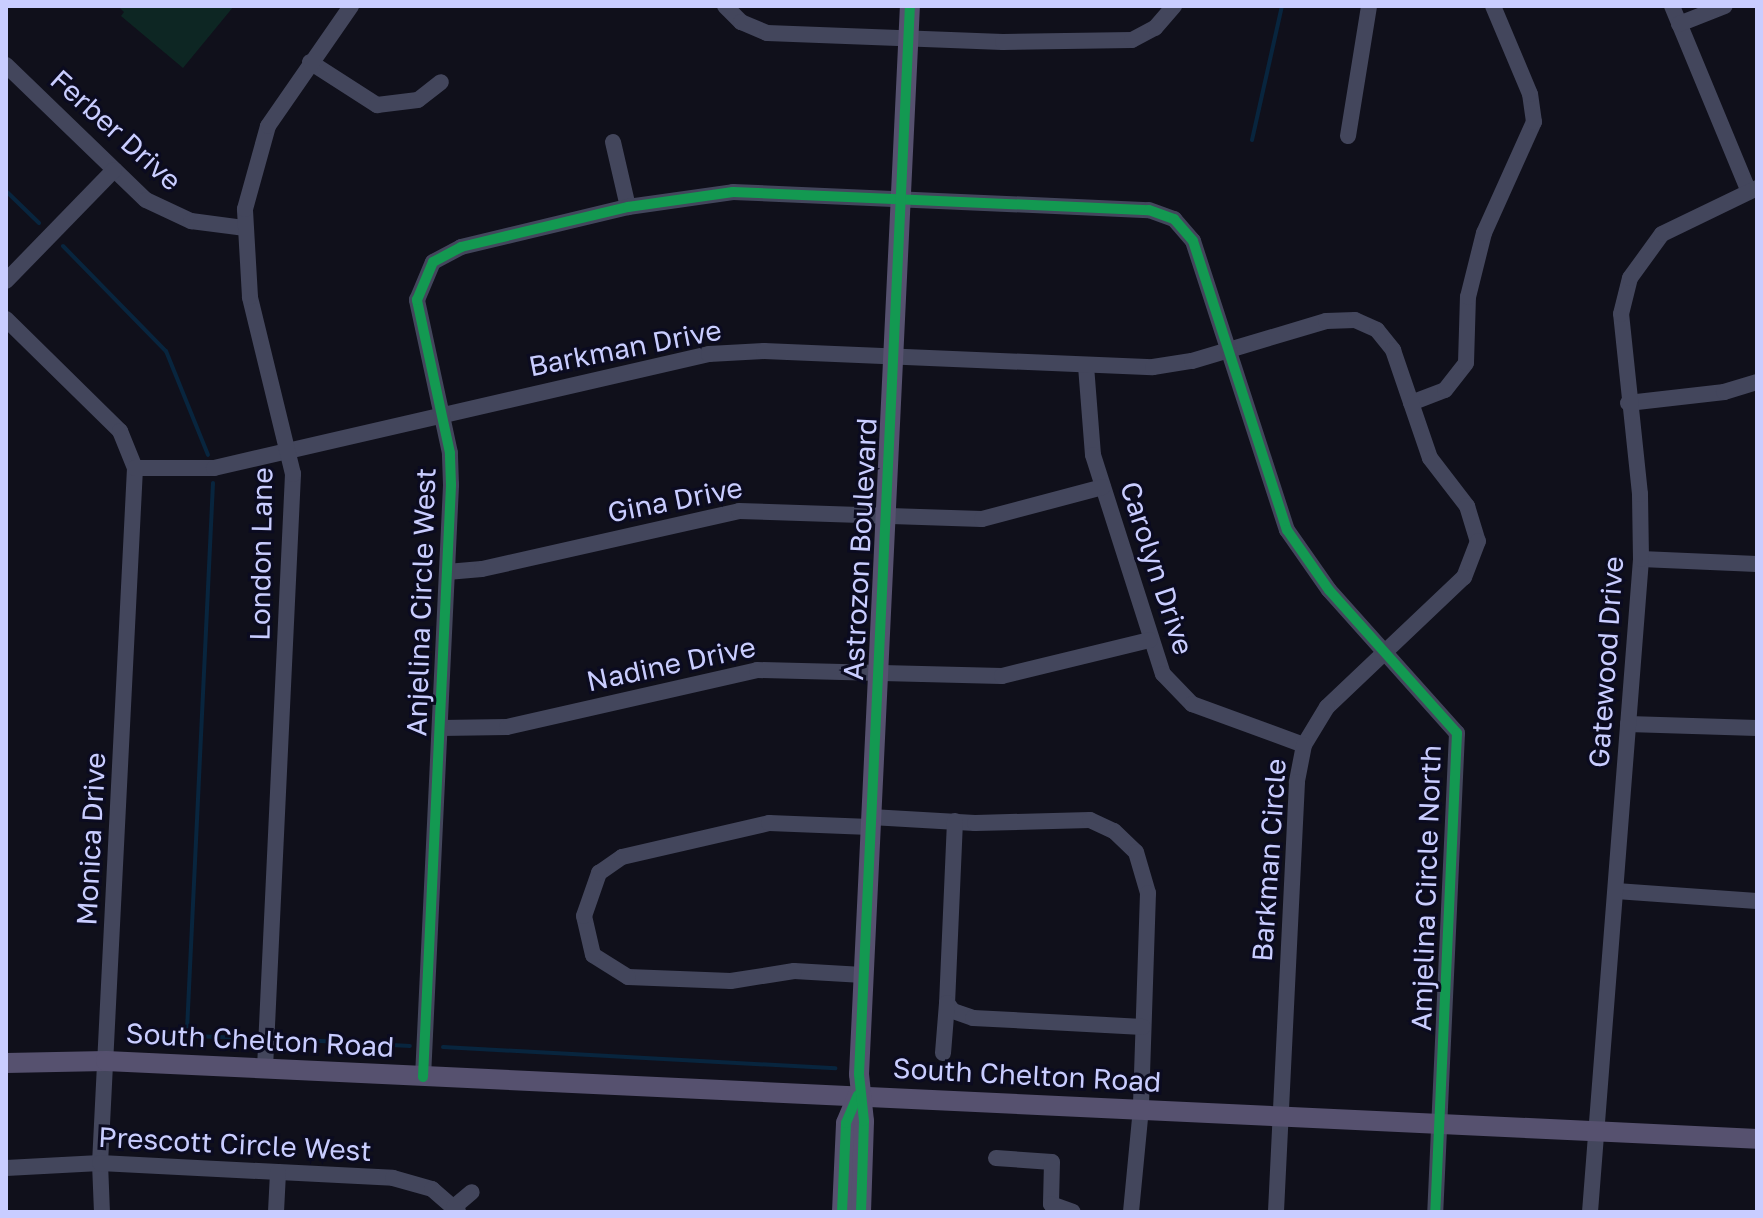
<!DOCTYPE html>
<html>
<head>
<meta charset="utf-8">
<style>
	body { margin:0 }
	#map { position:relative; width:1763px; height:1218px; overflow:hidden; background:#10101b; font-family:"Golos Text",sans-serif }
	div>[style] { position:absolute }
	.green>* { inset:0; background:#0d2623 }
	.stream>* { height:4px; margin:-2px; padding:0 2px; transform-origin:2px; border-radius:2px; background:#08253e }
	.minor>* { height:16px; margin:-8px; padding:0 8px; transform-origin:8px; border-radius:8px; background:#43465c }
	.major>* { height:20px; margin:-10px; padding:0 10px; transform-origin:10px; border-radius:10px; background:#56516f }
	.cycleway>* { height:10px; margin:-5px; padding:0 5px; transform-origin:5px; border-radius:5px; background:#139951 }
	span { translate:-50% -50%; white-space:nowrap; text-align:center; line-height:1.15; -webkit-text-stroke:6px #0b0b20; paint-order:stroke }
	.street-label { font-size:28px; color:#c9cdff }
	.frame { position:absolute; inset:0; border:8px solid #c9cdff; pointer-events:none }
</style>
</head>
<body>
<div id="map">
	<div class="green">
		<div style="clip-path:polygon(118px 6px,234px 6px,183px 68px,121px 16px,124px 12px)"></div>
	</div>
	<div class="stream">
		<div style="left:1252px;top:140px;width:137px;rotate:-77.4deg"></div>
		<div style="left:6px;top:191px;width:46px;rotate:44.1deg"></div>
		<div style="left:63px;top:246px;width:147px;rotate:45.6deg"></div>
		<div style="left:166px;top:351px;width:112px;rotate:68deg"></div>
		<div style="left:213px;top:483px;width:548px;rotate:92.72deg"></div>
		<div style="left:187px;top:1030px;width:7px;rotate:63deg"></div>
		<div style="left:190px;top:1036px;width:59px;rotate:1.9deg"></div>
		<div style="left:285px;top:1039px;width:125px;rotate:3.2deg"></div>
		<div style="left:443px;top:1047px;width:393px;rotate:3.1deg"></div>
	</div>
	<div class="minor">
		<div style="left:725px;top:6px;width:23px;rotate:45deg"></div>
		<div style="left:741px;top:22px;width:28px;rotate:23deg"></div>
		<div style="left:767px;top:33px;width:236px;rotate:2.2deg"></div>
		<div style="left:1003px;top:42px;width:129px;rotate:-0.9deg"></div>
		<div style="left:1132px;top:40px;width:26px;rotate:-28deg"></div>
		<div style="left:1155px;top:28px;width:29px;rotate:-49deg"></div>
		<div style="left:1672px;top:6px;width:201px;rotate:67.5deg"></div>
		<div style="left:1679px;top:24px;width:49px;rotate:-21.4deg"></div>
		<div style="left:310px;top:62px;width:80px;rotate:32.7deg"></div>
		<div style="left:377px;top:105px;width:41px;rotate:-7deg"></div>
		<div style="left:418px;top:100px;width:29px;rotate:-38deg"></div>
		<div style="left:6px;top:65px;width:194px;rotate:44deg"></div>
		<div style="left:146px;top:200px;width:50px;rotate:25deg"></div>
		<div style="left:191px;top:221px;width:53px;rotate:7.5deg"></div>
		<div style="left:1348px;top:136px;width:132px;rotate:-80.8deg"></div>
		<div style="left:613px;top:142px;width:67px;rotate:77deg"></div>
		<div style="left:6px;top:281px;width:155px;rotate:-45.8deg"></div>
		<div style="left:6px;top:319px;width:160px;rotate:44.5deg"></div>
		<div style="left:120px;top:431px;width:40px;rotate:68deg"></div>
		<div style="left:135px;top:468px;width:696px;rotate:92.88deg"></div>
		<div style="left:100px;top:1163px;width:49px;rotate:87.7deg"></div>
		<div style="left:1086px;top:366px;width:89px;rotate:85.5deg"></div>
		<div style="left:1093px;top:455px;width:230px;rotate:72.3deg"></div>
		<div style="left:1163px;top:674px;width:42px;rotate:46deg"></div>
		<div style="left:1192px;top:704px;width:119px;rotate:20.1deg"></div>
		<div style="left:1411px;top:403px;width:36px;rotate:-21deg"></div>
		<div style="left:1445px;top:390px;width:34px;rotate:-52deg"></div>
		<div style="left:1466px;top:363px;width:66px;rotate:-88.3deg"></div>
		<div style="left:1468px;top:297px;width:66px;rotate:-76deg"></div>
		<div style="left:1484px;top:233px;width:122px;rotate:-65.8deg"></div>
		<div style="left:1534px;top:122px;width:28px;rotate:-98deg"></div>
		<div style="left:1530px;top:94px;width:95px;rotate:-112.8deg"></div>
		<div style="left:1628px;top:403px;width:97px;rotate:-6.5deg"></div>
		<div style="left:1724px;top:392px;width:34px;rotate:-17deg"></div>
		<div style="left:135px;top:468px;width:79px"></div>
		<div style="left:214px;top:468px;width:508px;rotate:-12.97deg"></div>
		<div style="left:709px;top:354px;width:55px;rotate:-3.1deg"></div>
		<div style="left:764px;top:351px;width:389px;rotate:2.4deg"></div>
		<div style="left:1153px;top:367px;width:39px;rotate:-9deg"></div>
		<div style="left:1192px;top:361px;width:140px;rotate:-16.6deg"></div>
		<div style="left:1326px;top:321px;width:29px;rotate:-2deg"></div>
		<div style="left:1355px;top:320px;width:24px;rotate:24deg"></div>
		<div style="left:1377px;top:330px;width:26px;rotate:51deg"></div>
		<div style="left:1393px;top:350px;width:114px;rotate:71.1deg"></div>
		<div style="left:1430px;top:458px;width:61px;rotate:52.4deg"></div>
		<div style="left:1467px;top:506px;width:37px;rotate:73deg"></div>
		<div style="left:1478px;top:541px;width:39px;rotate:111deg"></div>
		<div style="left:1464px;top:577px;width:189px;rotate:136.5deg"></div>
		<div style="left:1327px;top:707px;width:44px;rotate:121.2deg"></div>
		<div style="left:1304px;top:745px;width:38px;rotate:101deg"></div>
		<div style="left:1297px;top:782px;width:431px;rotate:92.8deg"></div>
		<div style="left:1641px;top:559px;width:116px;rotate:2.5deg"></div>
		<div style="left:447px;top:572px;width:35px;rotate:-5deg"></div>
		<div style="left:482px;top:569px;width:263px;rotate:-12.7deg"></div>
		<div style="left:739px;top:511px;width:243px;rotate:1.9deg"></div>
		<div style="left:982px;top:519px;width:125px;rotate:-14.8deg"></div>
		<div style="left:1628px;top:724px;width:129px;rotate:1.8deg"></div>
		<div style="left:441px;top:728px;width:66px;rotate:-0.9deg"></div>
		<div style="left:507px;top:727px;width:256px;rotate:-12.8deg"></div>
		<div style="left:757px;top:670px;width:245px;rotate:1.4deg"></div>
		<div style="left:1002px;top:676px;width:152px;rotate:-13.7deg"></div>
		<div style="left:871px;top:817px;width:104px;rotate:3.3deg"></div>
		<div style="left:975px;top:823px;width:115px;rotate:-1.5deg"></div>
		<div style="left:1090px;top:820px;width:26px;rotate:25deg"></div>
		<div style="left:1114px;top:831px;width:30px;rotate:44deg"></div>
		<div style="left:1136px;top:852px;width:43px;rotate:73.7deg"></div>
		<div style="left:1148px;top:893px;width:215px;rotate:91.9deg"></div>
		<div style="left:1141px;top:1108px;width:104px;rotate:95.5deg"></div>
		<div style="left:955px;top:821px;width:182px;rotate:92.5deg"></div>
		<div style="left:947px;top:1003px;width:10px;rotate:53deg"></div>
		<div style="left:953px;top:1011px;width:21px;rotate:19deg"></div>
		<div style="left:973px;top:1018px;width:170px;rotate:3deg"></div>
		<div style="left:1616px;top:891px;width:141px;rotate:4.1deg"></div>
		<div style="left:863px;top:975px;width:69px;rotate:-176.7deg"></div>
		<div style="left:794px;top:971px;width:64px;rotate:171deg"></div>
		<div style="left:731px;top:981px;width:103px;rotate:-177.8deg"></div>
		<div style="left:628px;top:977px;width:41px;rotate:-147.8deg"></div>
		<div style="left:593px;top:955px;width:40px;rotate:-103deg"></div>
		<div style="left:584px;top:916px;width:46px;rotate:-70.8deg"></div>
		<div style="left:599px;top:873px;width:28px;rotate:-35deg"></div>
		<div style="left:622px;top:857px;width:151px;rotate:-13deg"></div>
		<div style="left:769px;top:823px;width:101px;rotate:2.3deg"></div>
		<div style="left:943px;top:1053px;width:50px;rotate:-85.4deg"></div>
		<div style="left:265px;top:1068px;width:595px;rotate:-87.3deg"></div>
		<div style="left:293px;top:474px;width:182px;rotate:-103.7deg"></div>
		<div style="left:250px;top:297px;width:88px;rotate:-93.3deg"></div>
		<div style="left:245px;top:209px;width:86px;rotate:-74.5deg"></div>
		<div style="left:268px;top:126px;width:146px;rotate:-55.3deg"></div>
		<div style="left:423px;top:1077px;width:593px;rotate:-87.29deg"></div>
		<div style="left:451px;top:485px;width:32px;rotate:-92deg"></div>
		<div style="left:450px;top:453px;width:157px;rotate:-102.2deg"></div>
		<div style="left:417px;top:300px;width:41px;rotate:-67.2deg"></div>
		<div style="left:433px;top:262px;width:32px;rotate:-28deg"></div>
		<div style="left:461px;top:247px;width:172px;rotate:-13.5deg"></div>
		<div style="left:628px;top:207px;width:106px;rotate:-8.1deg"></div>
		<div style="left:733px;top:192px;width:416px;rotate:2.5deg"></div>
		<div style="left:1149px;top:210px;width:27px;rotate:20deg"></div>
		<div style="left:1174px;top:219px;width:29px;rotate:49deg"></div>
		<div style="left:1193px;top:241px;width:304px;rotate:72deg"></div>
		<div style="left:1287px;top:530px;width:73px;rotate:55deg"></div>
		<div style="left:1329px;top:590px;width:192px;rotate:48.2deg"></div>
		<div style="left:1457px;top:733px;width:480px;rotate:92.6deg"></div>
		<div style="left:996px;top:1158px;width:56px;rotate:4.1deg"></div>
		<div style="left:1052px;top:1162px;width:42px;rotate:91.4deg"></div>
		<div style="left:1051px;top:1204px;width:23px;rotate:20deg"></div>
		<div style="left:6px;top:1168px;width:94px;rotate:-3deg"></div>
		<div style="left:100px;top:1163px;width:293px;rotate:2.9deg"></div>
		<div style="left:393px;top:1178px;width:41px;rotate:15.8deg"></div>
		<div style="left:432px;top:1189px;width:35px;rotate:41deg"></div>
		<div style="left:454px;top:1207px;width:23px;rotate:-40deg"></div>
		<div style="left:276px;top:1212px;width:40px;rotate:-87.1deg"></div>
		<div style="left:1590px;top:1212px;width:655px;rotate:-85.53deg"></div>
		<div style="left:1641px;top:559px;width:65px;rotate:-90.9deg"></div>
		<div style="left:1640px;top:494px;width:181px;rotate:-96deg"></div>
		<div style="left:1621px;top:314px;width:37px;rotate:-76deg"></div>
		<div style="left:1630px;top:278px;width:54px;rotate:-54deg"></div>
		<div style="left:1662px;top:234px;width:106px;rotate:-25.8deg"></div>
	</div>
	<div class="major">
		<div style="left:6px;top:1063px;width:100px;rotate:-1.1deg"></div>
		<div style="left:106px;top:1061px;width:1653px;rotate:2.7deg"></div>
		<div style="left:842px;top:1212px;width:89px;rotate:-87.4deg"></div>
		<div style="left:846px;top:1123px;width:30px;rotate:-67deg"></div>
		<div style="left:861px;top:1212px;width:91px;rotate:-88.1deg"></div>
		<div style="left:864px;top:1121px;width:47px;rotate:-96.1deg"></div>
		<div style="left:859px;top:1074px;width:1069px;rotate:-87.27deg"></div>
	</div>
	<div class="cycleway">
		<div style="left:423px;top:1077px;width:593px;rotate:-87.29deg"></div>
		<div style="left:451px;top:485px;width:32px;rotate:-92deg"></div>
		<div style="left:450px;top:453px;width:157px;rotate:-102.2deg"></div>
		<div style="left:417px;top:300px;width:41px;rotate:-67.2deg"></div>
		<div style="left:433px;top:262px;width:32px;rotate:-28deg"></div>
		<div style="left:461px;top:247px;width:172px;rotate:-13.5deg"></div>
		<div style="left:628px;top:207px;width:106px;rotate:-8.1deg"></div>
		<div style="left:733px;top:192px;width:416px;rotate:2.5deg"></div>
		<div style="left:1149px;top:210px;width:27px;rotate:20deg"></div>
		<div style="left:1174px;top:219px;width:29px;rotate:49deg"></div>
		<div style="left:1193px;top:241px;width:304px;rotate:72deg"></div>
		<div style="left:1287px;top:530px;width:73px;rotate:55deg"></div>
		<div style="left:1329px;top:590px;width:192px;rotate:48.2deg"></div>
		<div style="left:1457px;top:733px;width:480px;rotate:92.6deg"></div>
		<div style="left:842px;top:1212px;width:89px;rotate:-87.4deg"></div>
		<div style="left:846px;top:1123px;width:30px;rotate:-67deg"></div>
		<div style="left:861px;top:1212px;width:91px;rotate:-88.1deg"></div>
		<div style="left:864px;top:1121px;width:47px;rotate:-96.1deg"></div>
		<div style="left:859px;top:1074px;width:1069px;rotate:-87.27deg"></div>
	</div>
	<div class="street-label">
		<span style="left:116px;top:130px;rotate:42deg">Ferber Drive</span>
		<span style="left:625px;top:348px;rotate:-11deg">Barkman Drive</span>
		<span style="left:675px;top:500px;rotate:-11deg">Gina Drive</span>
		<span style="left:860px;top:549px;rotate:-87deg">Astrozon Boulevard</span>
		<span style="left:261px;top:554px;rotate:-89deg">London Lane</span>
		<span style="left:1157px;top:568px;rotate:72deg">Carolyn Drive</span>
		<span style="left:421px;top:602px;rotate:-88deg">Anjelina Circle West</span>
		<span style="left:1606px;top:662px;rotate:-86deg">Gatewood Drive</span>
		<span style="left:671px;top:664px;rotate:-12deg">Nadine Drive</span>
		<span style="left:91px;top:839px;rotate:-87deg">Monica Drive</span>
		<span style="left:1269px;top:860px;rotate:-86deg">Barkman Circle</span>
		<span style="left:1426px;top:888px;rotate:-88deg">Amjelina Circle North</span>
		<span style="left:260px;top:1040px;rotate:3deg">South Chelton Road</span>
		<span style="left:1027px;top:1075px;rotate:3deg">South Chelton Road</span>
		<span style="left:235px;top:1144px;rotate:3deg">Prescott Circle West</span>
	</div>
	<div class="frame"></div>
</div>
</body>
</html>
